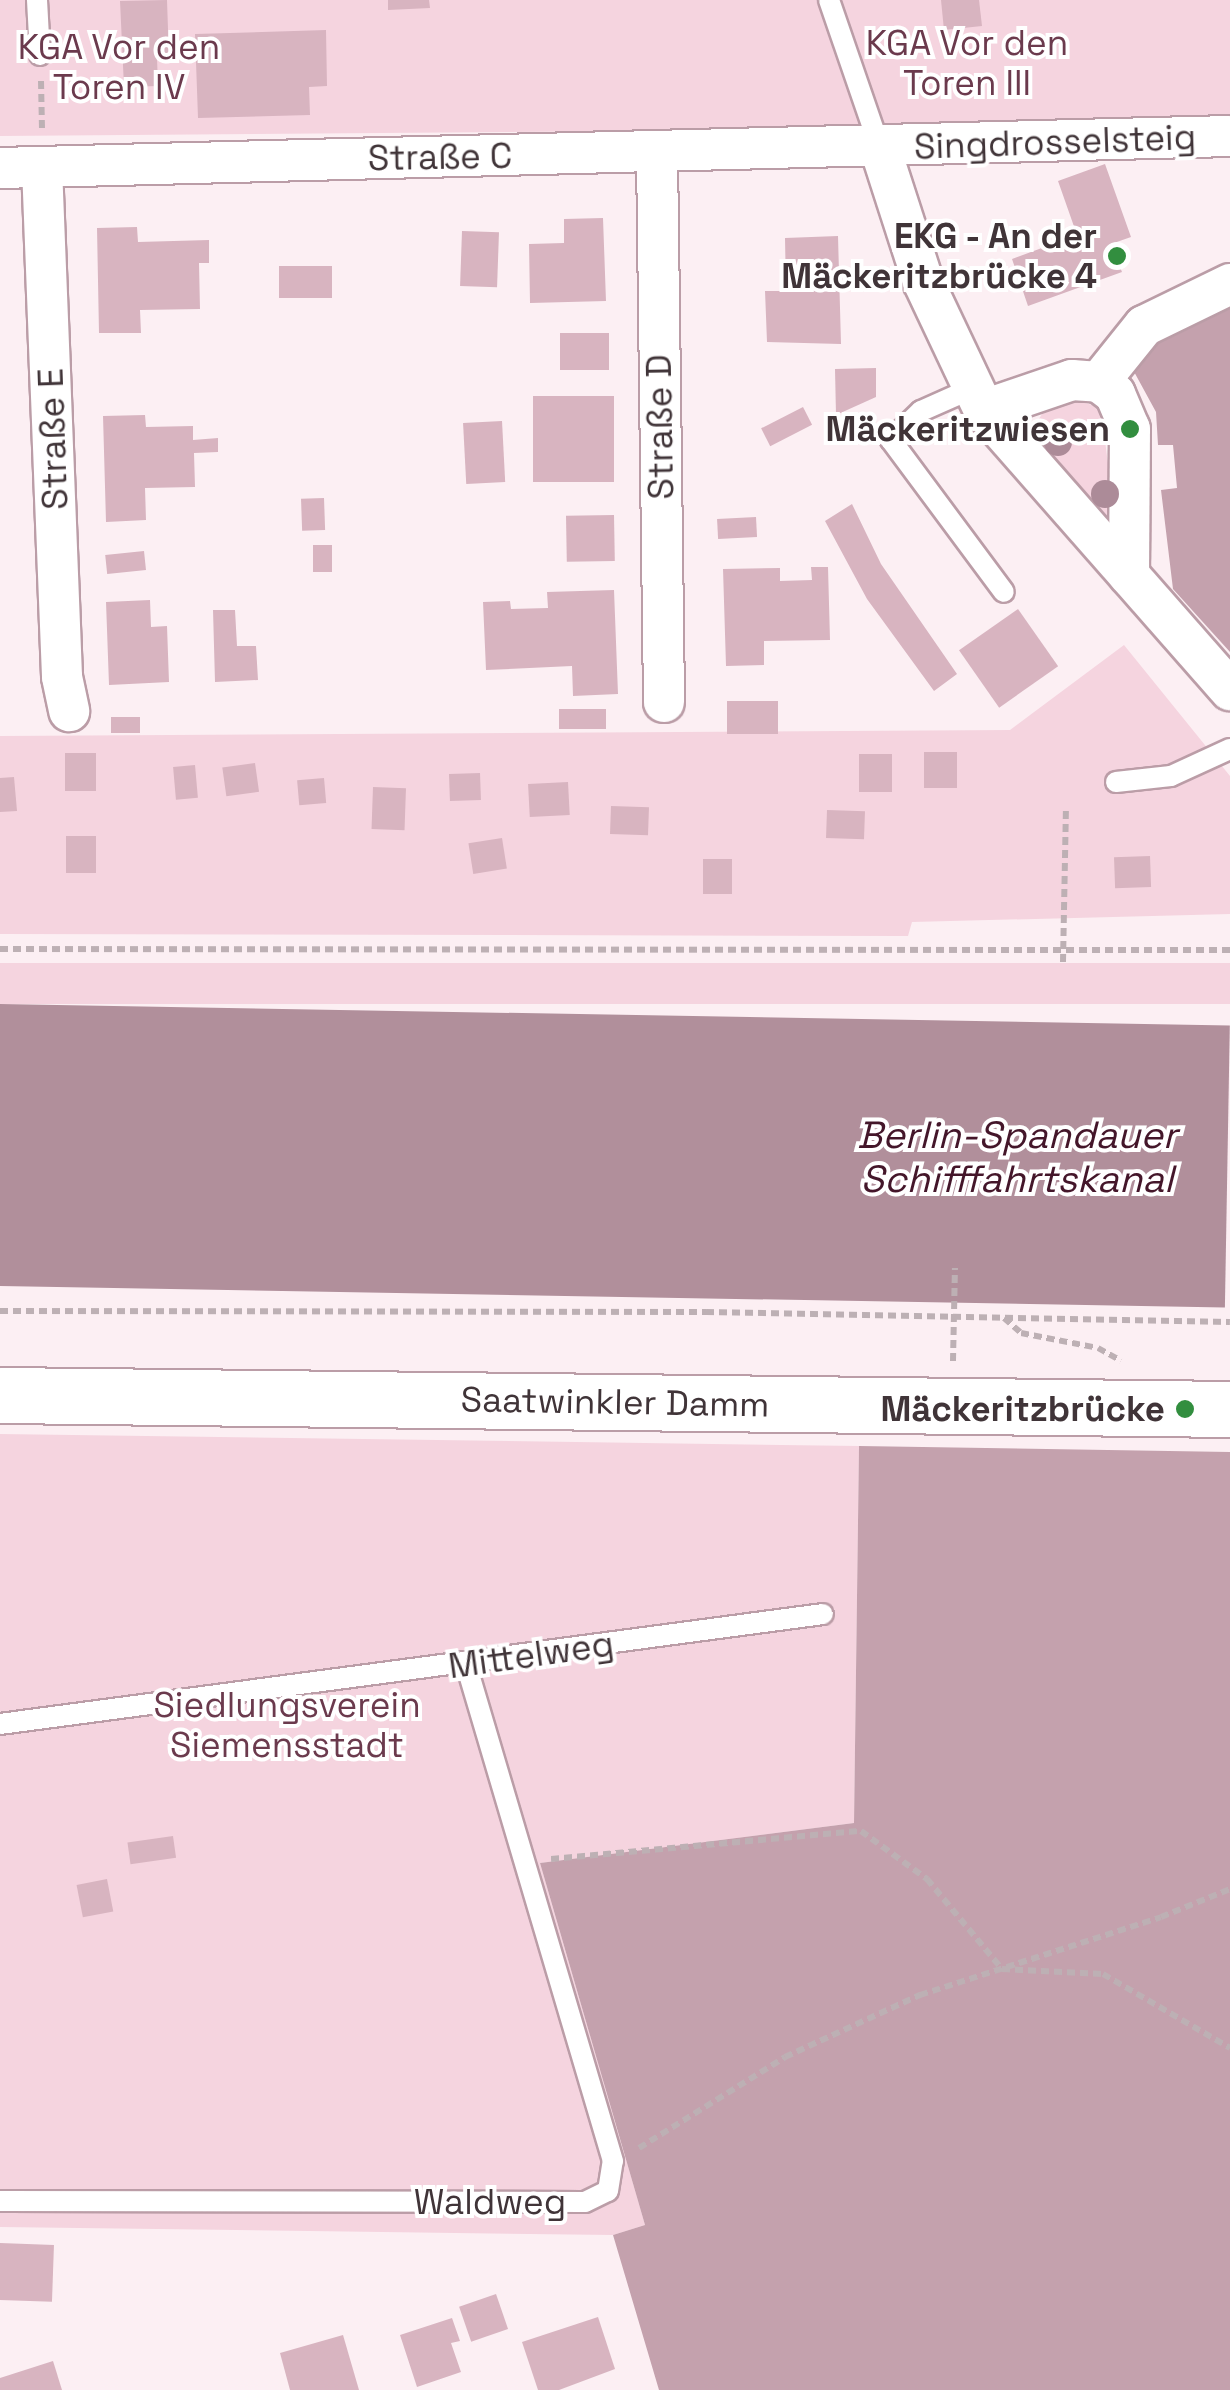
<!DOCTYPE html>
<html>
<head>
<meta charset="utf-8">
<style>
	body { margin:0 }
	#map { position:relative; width:1230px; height:2390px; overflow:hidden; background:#fceff3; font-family:"Space Grotesk",sans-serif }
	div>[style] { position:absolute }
	.green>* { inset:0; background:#f5d4df; transform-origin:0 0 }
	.forest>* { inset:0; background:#c4a1ad }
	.water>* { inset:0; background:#b18f9b; transform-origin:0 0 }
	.building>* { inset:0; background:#d8b4c0; transform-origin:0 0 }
	.path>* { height:6px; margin-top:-3px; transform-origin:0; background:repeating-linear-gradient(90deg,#bdb0b4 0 8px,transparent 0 13px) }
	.roads { filter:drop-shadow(2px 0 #bb9da7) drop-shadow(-2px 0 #bb9da7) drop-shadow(0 2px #bb9da7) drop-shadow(0 -2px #bb9da7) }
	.lane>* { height:20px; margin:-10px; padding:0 10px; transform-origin:10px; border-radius:10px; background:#fff }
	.street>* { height:40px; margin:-20px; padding:0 20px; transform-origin:20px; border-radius:20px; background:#fff }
	.secondary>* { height:55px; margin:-27.5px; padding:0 27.5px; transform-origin:27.5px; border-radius:27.5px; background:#fff }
	.trees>* { width:28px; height:28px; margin:-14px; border-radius:50%; background:#ac8b98 }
	.dots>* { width:28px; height:28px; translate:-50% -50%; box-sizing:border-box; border:5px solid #fff; border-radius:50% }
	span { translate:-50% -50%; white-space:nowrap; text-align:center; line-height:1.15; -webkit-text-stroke:8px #fff; paint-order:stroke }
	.park-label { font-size:35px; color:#6b3a4d }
	.street-label { font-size:35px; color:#403438 }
	.poi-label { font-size:35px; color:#403438; font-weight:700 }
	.right { translate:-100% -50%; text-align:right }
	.water-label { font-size:38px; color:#44162a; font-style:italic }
</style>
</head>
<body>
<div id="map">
	<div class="green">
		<div style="clip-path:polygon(0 0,1230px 0,1230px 119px,913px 129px,0 136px)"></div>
		<div style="clip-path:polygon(1073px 399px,1095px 406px,1102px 415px,1114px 515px,1110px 520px,1031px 432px,1045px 409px)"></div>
		<div style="clip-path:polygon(1124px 645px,1230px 776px,1230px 914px,912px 922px,908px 936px,0 934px,0 736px,1010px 730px)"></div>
		<div style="left:0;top:963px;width:1230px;height:41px"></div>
		<div style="clip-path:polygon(0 1434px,859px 1446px,854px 1823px,540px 1863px,645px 2225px,613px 2235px,0 2227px)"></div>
	</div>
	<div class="forest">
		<div style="clip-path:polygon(1230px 299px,1230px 652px,1173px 589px,1161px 490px,1177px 488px,1173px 445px,1158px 445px,1156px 412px,1132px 368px,1159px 336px)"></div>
		<div style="clip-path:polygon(859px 1446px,1230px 1452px,1230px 2390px,659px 2390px,613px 2235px,645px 2225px,540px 1863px,854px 1823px)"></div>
	</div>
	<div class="water">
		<div style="left:0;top:1004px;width:1230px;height:282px;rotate:1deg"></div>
	</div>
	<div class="building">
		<div style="clip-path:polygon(167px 0,169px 58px,157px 58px,158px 86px,124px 87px,120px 1px)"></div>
		<div style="clip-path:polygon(388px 0,429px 0,430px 8px,388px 10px)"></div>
		<div style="clip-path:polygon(941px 0,979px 0,982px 26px,944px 30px)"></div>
		<div style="clip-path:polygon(326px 30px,327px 86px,309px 87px,310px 115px,198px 118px,195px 34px)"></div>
		<div style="clip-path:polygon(1105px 164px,1131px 237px,1111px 244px,1122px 272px,1028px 306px,1012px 259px,1077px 235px,1058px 181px)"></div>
		<div style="clip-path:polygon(603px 218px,606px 301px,530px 303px,529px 244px,564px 243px,564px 219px)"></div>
		<div style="clip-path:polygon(137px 227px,138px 242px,209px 240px,209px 263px,199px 263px,200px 309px,140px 310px,141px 333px,99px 333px,97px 228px)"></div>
		<div style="left:462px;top:231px;width:37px;height:55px;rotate:2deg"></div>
		<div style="clip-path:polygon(838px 236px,841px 344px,767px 342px,765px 291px,786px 291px,785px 238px)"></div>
		<div style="left:279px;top:266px;width:53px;height:32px"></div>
		<div style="left:560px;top:333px;width:49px;height:37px"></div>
		<div style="clip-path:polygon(876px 368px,876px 397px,836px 415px,835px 369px)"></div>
		<div style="left:533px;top:396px;width:81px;height:86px"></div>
		<div style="left:803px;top:407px;width:20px;height:47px;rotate:63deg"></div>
		<div style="clip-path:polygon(145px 415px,146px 427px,193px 426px,193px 440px,218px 438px,218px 452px,194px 453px,195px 487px,145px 488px,146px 520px,106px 522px,103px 416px)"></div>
		<div style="left:502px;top:421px;width:61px;height:39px;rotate:87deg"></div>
		<div style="left:324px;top:498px;width:32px;height:23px;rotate:88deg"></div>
		<div style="clip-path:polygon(852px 504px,881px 564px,957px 674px,934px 691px,867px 599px,825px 521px)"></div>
		<div style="left:614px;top:515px;width:46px;height:48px;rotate:89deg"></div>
		<div style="left:756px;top:517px;width:20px;height:39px;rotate:87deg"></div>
		<div style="left:313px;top:545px;width:19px;height:27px"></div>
		<div style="left:144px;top:551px;width:19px;height:39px;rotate:84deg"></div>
		<div style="clip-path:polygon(811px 567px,828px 567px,830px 640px,764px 641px,764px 665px,726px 666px,723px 569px,780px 568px,780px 581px,812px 580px)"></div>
		<div style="clip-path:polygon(614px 590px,618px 694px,573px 696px,572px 666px,486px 670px,483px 602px,510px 601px,511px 609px,548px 608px,547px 592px)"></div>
		<div style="clip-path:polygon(150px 600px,151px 627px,167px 626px,169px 682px,109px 685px,106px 602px)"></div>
		<div style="left:1018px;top:609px;width:70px;height:72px;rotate:55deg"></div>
		<div style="clip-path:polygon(213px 610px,235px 610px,237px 646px,256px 646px,258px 680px,215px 682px)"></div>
		<div style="left:727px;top:701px;width:51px;height:33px"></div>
		<div style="left:606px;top:709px;width:20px;height:47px;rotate:90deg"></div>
		<div style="left:111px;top:717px;width:29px;height:16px"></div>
		<div style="left:924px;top:752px;width:33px;height:36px"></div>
		<div style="left:65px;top:753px;width:31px;height:38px"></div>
		<div style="left:859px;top:754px;width:33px;height:38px"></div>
		<div style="left:255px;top:763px;width:29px;height:33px;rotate:82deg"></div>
		<div style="left:195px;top:765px;width:33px;height:22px;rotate:85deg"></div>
		<div style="left:480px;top:773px;width:27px;height:31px;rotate:88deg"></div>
		<div style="clip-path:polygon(14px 777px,17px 811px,0 812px,0 778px)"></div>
		<div style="left:324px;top:778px;width:25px;height:27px;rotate:85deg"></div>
		<div style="left:568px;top:782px;width:33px;height:40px;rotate:87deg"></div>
		<div style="left:373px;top:787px;width:33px;height:42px;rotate:2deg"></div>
		<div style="left:611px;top:806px;width:38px;height:28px;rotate:2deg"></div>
		<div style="left:827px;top:810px;width:38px;height:28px;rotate:2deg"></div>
		<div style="left:66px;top:836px;width:30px;height:37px"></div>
		<div style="left:502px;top:838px;width:31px;height:34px;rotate:81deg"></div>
		<div style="left:1150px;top:856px;width:31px;height:36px;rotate:88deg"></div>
		<div style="left:703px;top:859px;width:29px;height:35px"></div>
		<div style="left:173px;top:1836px;width:22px;height:46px;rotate:82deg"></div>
		<div style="left:107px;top:1879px;width:33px;height:31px;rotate:79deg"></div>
		<div style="left:0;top:2243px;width:54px;height:57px;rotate:2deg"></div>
		<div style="left:496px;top:2294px;width:37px;height:39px;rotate:71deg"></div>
		<div style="clip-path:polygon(598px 2317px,615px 2369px,559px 2390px,538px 2390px,522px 2342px)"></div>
		<div style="clip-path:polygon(452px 2318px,460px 2341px,451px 2343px,461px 2372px,417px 2387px,400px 2335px)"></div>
		<div style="clip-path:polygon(343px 2335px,359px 2390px,290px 2390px,280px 2353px)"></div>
		<div style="clip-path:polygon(53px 2361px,62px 2390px,0 2390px,0 2378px)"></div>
	</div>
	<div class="path">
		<div style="left:41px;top:81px;width:48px;rotate:88.8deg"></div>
		<div style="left:0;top:949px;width:1230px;rotate:0.05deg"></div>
		<div style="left:1063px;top:962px;width:151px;rotate:-88.9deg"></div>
		<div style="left:0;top:1311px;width:706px;rotate:0.08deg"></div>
		<div style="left:706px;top:1312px;width:524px;rotate:1.09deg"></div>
		<div style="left:1004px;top:1318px;width:23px;rotate:41deg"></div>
		<div style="left:1021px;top:1333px;width:78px;rotate:11deg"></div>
		<div style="left:1098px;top:1348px;width:26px;rotate:29deg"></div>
		<div style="left:953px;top:1361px;width:93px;rotate:-88.8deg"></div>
		<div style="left:551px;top:1859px;width:311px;rotate:-5.2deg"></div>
		<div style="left:861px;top:1831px;width:82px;rotate:36deg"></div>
		<div style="left:927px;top:1879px;width:117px;rotate:50.2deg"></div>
		<div style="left:1002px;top:1969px;width:101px;rotate:2.8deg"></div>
		<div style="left:1103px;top:1974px;width:147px;rotate:30.2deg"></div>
		<div style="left:639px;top:2148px;width:172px;rotate:-31.9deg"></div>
		<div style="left:785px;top:2057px;width:149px;rotate:-24.7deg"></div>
		<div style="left:920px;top:1995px;width:253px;rotate:-17.9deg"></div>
		<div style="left:1161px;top:1917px;width:74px;rotate:-22.1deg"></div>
	</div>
	<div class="roads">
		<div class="lane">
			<div style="left:37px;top:0;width:55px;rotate:86.9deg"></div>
			<div style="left:829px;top:0;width:157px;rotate:71deg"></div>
			<div style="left:973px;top:388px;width:57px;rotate:156.1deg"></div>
			<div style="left:921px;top:411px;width:42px;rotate:136deg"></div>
			<div style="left:891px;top:440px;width:189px;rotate:53.4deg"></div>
			<div style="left:1116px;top:782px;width:55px;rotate:-6.2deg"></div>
			<div style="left:1171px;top:776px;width:65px;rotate:-24.6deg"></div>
			<div style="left:0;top:1724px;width:830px;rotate:-7.61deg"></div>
			<div style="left:0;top:2201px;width:585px;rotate:0.1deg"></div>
			<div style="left:585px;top:2202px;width:25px;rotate:-26deg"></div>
			<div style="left:608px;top:2191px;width:30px;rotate:-81deg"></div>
			<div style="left:613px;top:2161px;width:518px;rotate:-106.48deg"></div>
		</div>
		<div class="street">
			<div style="left:880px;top:148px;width:140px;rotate:72.1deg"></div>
			<div style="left:923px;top:281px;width:143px;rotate:64.7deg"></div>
			<div style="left:984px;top:410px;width:373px;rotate:48.7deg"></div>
			<div style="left:657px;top:152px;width:550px;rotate:89.27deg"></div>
			<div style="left:42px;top:167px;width:510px;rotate:87.75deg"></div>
			<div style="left:62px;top:677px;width:35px;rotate:78deg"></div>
			<div style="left:0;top:168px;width:1230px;rotate:-1.49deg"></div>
			<div style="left:1099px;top:382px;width:72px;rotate:-51.2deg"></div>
			<div style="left:1144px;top:326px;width:96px;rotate:-26deg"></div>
			<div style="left:984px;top:410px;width:93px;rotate:-18.8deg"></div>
			<div style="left:1072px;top:380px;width:27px;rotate:4deg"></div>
			<div style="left:1099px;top:382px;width:20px;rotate:37deg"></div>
			<div style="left:1115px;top:394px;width:38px;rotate:67deg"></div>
			<div style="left:1130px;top:429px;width:146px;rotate:90.4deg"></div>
		</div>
		<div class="secondary">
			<div style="left:0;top:1395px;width:1230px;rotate:0.65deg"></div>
		</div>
	</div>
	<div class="trees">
		<div style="left:1058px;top:442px"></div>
		<div style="left:1105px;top:494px"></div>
	</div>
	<div class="dots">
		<div style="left:1117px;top:256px;background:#328e3f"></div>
		<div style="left:1130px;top:429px;background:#328e3f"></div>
		<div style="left:1185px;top:1409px;background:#328e3f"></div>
	</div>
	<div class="park-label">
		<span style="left:967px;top:63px">KGA Vor den<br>Toren III</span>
		<span style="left:119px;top:67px">KGA Vor den<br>Toren IV</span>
		<span style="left:287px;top:1725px">Siedlungsverein<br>Siemensstadt</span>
	</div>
	<div class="street-label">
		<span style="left:1055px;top:142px;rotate:-2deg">Singdrosselsteig</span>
		<span style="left:440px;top:157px;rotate:-1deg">Straße C</span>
		<span style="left:660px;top:427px;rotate:-91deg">Straße D</span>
		<span style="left:53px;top:439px;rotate:-92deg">Straße E</span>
		<span style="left:615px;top:1402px;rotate:1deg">Saatwinkler Damm</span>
		<span style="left:531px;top:1655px;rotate:-8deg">Mittelweg</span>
		<span style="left:490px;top:2202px">Waldweg</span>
	</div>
	<div class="poi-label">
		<span class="right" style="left:1097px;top:256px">EKG - An der<br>Mäckeritzbrücke 4</span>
		<span class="right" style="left:1110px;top:429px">Mäckeritzwiesen</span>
		<span class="right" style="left:1165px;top:1409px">Mäckeritzbrücke</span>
	</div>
	<div class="water-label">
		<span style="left:1017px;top:1158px">Berlin-Spandauer<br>Schifffahrtskanal</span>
	</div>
</div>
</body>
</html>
